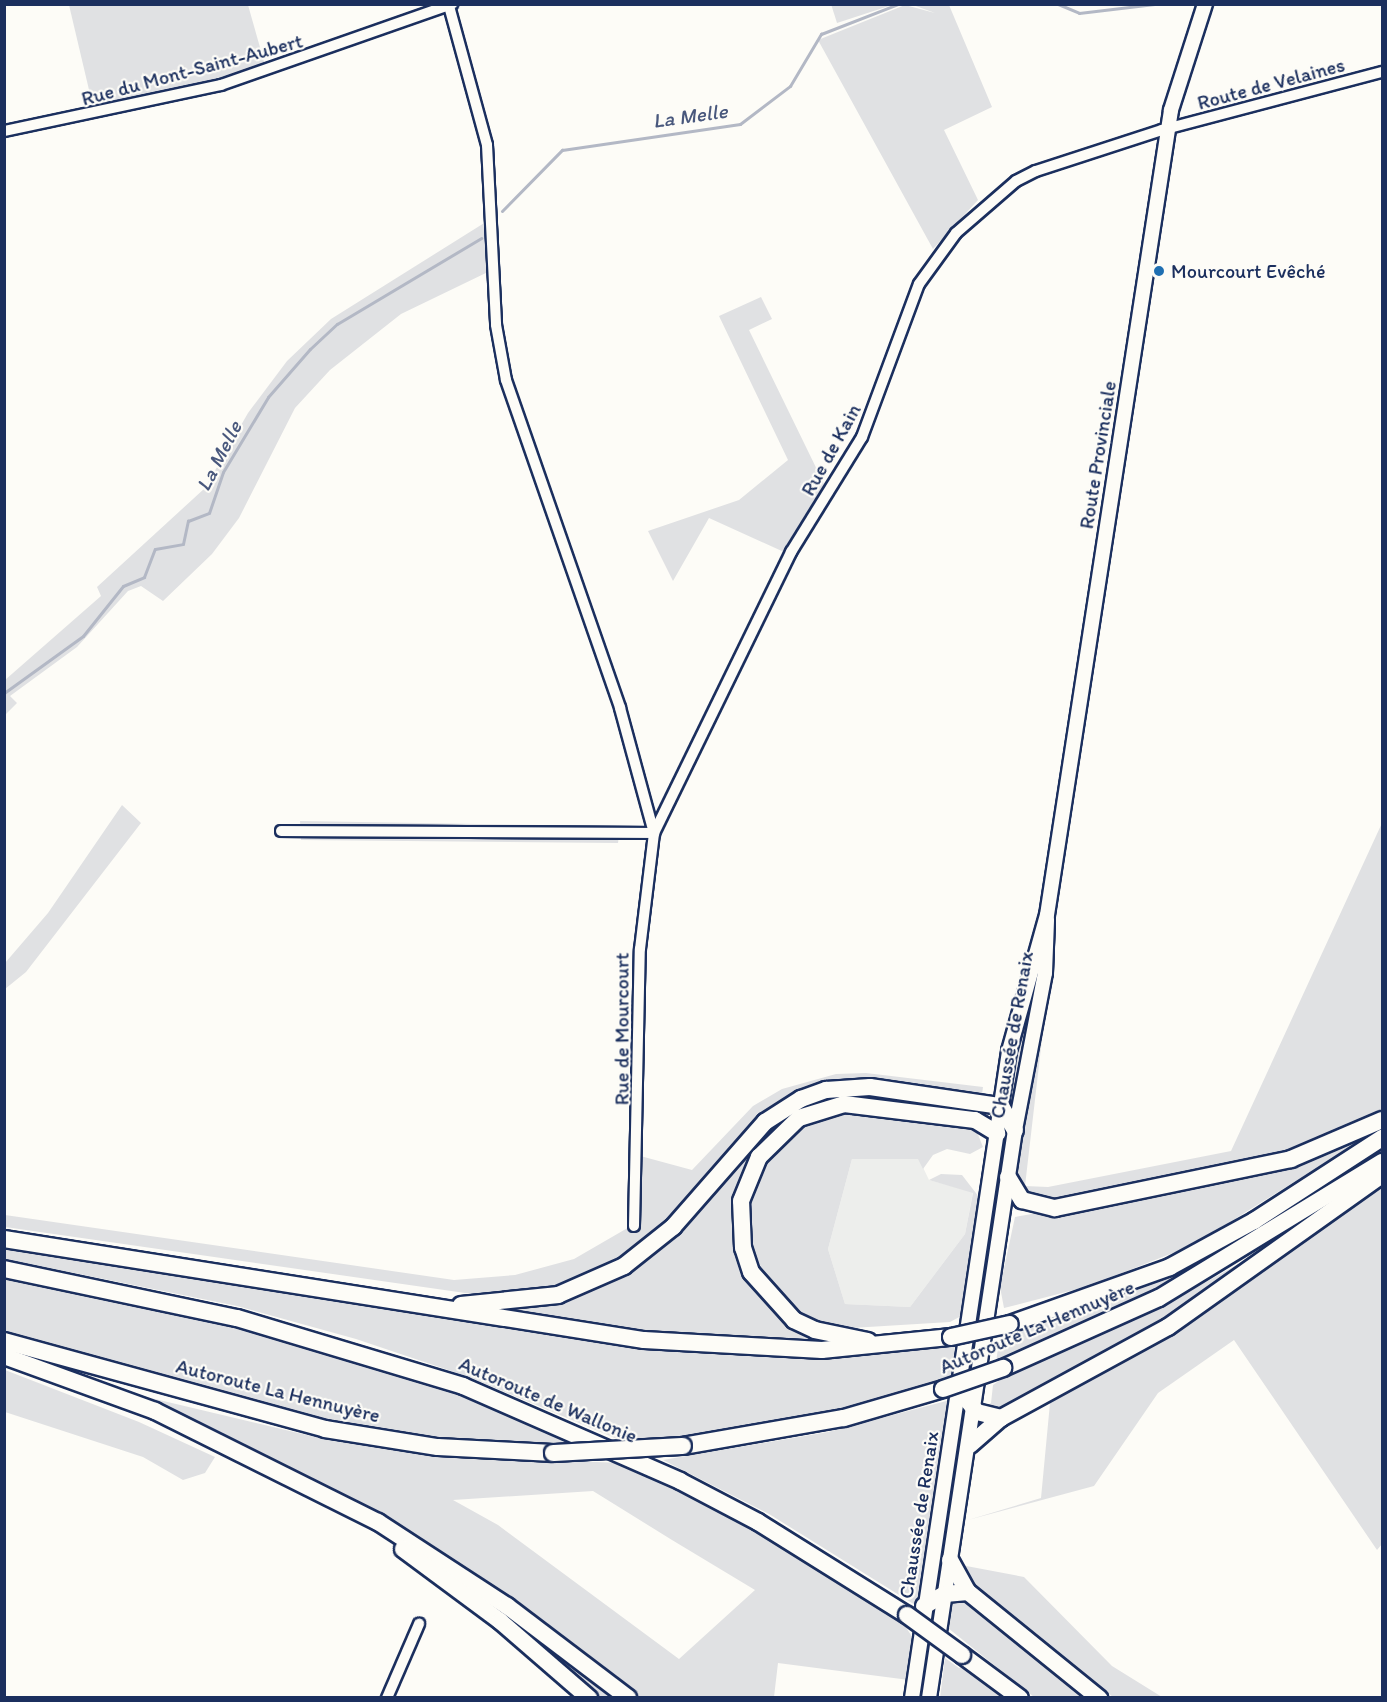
<!DOCTYPE html>
<html>
<head>
<meta charset="utf-8">
<style>
	body { margin:0 }
	#map { position:relative; width:1387px; height:1702px; overflow:hidden; background:#fdfcf7; font-family:Itim,sans-serif }
	div>[style] { position:absolute }
	.built>* { inset:0; background:#edeeec }
	.green>* { inset:0; background:#e0e1e3 }
	.stream>* { height:3px; margin:-1.5px; padding:0 1.5px; transform-origin:1.5px; border-radius:1.5px; background:#b3b8c5 }
	.roads { filter:drop-shadow(2px 0 #1b2f5e) drop-shadow(-2px 0 #1b2f5e) drop-shadow(0 2px #1b2f5e) drop-shadow(0 -2px #1b2f5e) }
	.minor>* { height:10px; margin:-5px; padding:0 5px; transform-origin:5px; border-radius:5px; background:#fdfcf7 }
	.major>* { height:14px; margin:-7px; padding:0 7px; transform-origin:7px; border-radius:7px; background:#fdfcf7 }
	.highway>* { height:16px; margin:-8px; padding:0 8px; transform-origin:8px; border-radius:8px; background:#fdfcf7 }
	.bridges { filter:drop-shadow(2px 0 #1b2f5e) drop-shadow(-2px 0 #1b2f5e) drop-shadow(0 2px #1b2f5e) drop-shadow(0 -2px #1b2f5e) }
	.highway-bridge>* { height:16px; margin:-8px; padding:0 8px; transform-origin:8px; border-radius:8px; background:#fdfcf7 }
	.dots>* { width:16px; height:16px; translate:-50% -50%; box-sizing:border-box; border:3px solid #fdfcf7; border-radius:50% }
	span { translate:-50% -50%; white-space:nowrap; text-align:center; line-height:1.15; -webkit-text-stroke:4.5px #fdfcf7; paint-order:stroke }
	.street-label { font-size:20px; color:#1b2f5e }
	.poi-label { font-size:20px; color:#1b2f5e }
	.left { translate:0 -50%; text-align:left }
	.water-label { font-size:21px; color:#49587d; font-style:italic }
	.frame { position:absolute; inset:0; border:6px solid #1b2f5e; pointer-events:none }
</style>
</head>
<body>
<div id="map">
	<div class="built">
		<div style="clip-path:polygon(852px 1159px,919px 1159px,929px 1180px,973px 1192px,965px 1234px,910px 1307px,845px 1304px,828px 1249px)"></div>
	</div>
	<div class="green">
		<div style="clip-path:polygon(831px 4px,892px 4px,892px 5px,837px 23px)"></div>
		<div style="clip-path:polygon(69px 5px,248px 5px,265px 65px,94px 111px)"></div>
		<div style="clip-path:polygon(905px 5px,935px 13px,913px 5px,949px 5px,992px 107px,944px 130px,978px 200px,933px 249px,818px 40px)"></div>
		<div style="clip-path:polygon(489px 220px,490px 271px,401px 314px,330px 370px,295px 408px,239px 518px,212px 554px,163px 601px,141px 586px,128px 591px,77px 647px,10px 696px,17px 703px,5px 715px,5px 680px,101px 596px,97px 587px,205px 488px,248px 413px,287px 361px,331px 319px)"></div>
		<div style="clip-path:polygon(761px 297px,772px 319px,749px 330px,825px 486px,784px 552px,709px 518px,673px 581px,648px 531px,739px 500px,788px 460px,719px 316px)"></div>
		<div style="clip-path:polygon(122px 805px,141px 823px,26px 972px,5px 989px,5px 963px,48px 913px)"></div>
		<div style="clip-path:polygon(300px 821px,604px 826px,620px 828px,618px 843px,301px 840px)"></div>
		<div style="clip-path:polygon(1382px 823px,1382px 1111px,1343px 1132px,1269px 1159px,1038px 1203px,1027px 1199px,1016px 1181px,1055px 927px,1025px 1186px,1048px 1187px,1231px 1151px)"></div>
		<div style="clip-path:polygon(1043px 945px,1015px 1123px,1007px 1103px)"></div>
		<div style="clip-path:polygon(866px 1073px,983px 1087px,977px 1132px,983px 1147px,970px 1154px,947px 1149px,933px 1155px,923px 1169px,918px 1159px,852px 1159px,828px 1249px,845px 1304px,910px 1307px,965px 1234px,973px 1193px,929px 1180px,941px 1174px,962px 1175px,979px 1197px,963px 1315px,950px 1322px,835px 1329px,827px 1340px,639px 1330px,501px 1311px,500px 1298px,5px 1227px,5px 1215px,454px 1280px,515px 1275px,574px 1259px,631px 1226px,633px 1154px,692px 1170px,753px 1106px,782px 1089px,836px 1074px)"></div>
		<div style="clip-path:polygon(1004px 1121px,1009px 1129px,998px 1199px,994px 1187px)"></div>
		<div style="clip-path:polygon(1382px 1127px,1193px 1245px,1089px 1286px,1004px 1308px,1000px 1287px,1015px 1217px,1229px 1179px)"></div>
		<div style="clip-path:polygon(1382px 1143px,1382px 1157px,1182px 1280px,996px 1362px,1000px 1335px,1169px 1273px)"></div>
		<div style="clip-path:polygon(1382px 1185px,1382px 1544px,1377px 1550px,1234px 1340px,1158px 1393px,1094px 1486px,968px 1520px,1041px 1498px,1050px 1403px,1174px 1333px)"></div>
		<div style="clip-path:polygon(992px 1199px,995px 1218px,970px 1397px,968px 1388px)"></div>
		<div style="clip-path:polygon(4px 1246px,627px 1343px,955px 1345px,951px 1378px,818px 1419px,678px 1440px,622px 1441px,469px 1377px,356px 1339px,237px 1306px,5px 1259px)"></div>
		<div style="clip-path:polygon(1269px 1247px,1201px 1301px,1010px 1411px,982px 1410px,991px 1403px,993px 1385px,1003px 1378px,1152px 1312px)"></div>
		<div style="clip-path:polygon(4px 1276px,244px 1326px,422px 1379px,588px 1443px,454px 1442px,333px 1423px,5px 1335px)"></div>
		<div style="clip-path:polygon(5px 1370px,139px 1422px,215px 1457px,205px 1473px,183px 1480px,143px 1457px,5px 1412px)"></div>
		<div style="clip-path:polygon(evenodd,134px 1394px,332px 1441px,450px 1457px,625px 1463px,696px 1494px,901px 1620px,915px 1641px,909px 1680px,778px 1663px,774px 1697px,638px 1697px,554px 1632px,364px 1506px,134px 1394px,593px 1491px,672px 1540px,755px 1590px,679px 1659px,498px 1525px,453px 1500px,593px 1491px)"></div>
		<div style="clip-path:polygon(950px 1400px,920px 1608px,769px 1514px,663px 1460px,828px 1432px)"></div>
		<div style="clip-path:polygon(961px 1401px,971px 1412px,944px 1587px,935px 1592px)"></div>
		<div style="clip-path:polygon(961px 1565px,1024px 1577px,1112px 1666px,1162px 1697px,1113px 1697px,979px 1590px)"></div>
		<div style="clip-path:polygon(960px 1596px,1090px 1697px,1034px 1697px,948px 1628px,953px 1599px)"></div>
		<div style="clip-path:polygon(529px 1635px,552px 1650px,613px 1697px,595px 1697px)"></div>
		<div style="clip-path:polygon(945px 1658px,959px 1668px,964px 1665px,1009px 1697px,940px 1698px)"></div>
	</div>
	<div class="stream">
		<div style="left:1058px;top:4px;width:23px;rotate:23deg"></div>
		<div style="left:1079px;top:13px;width:76px;rotate:-6.8deg"></div>
		<div style="left:502px;top:211px;width:86px;rotate:-45.5deg"></div>
		<div style="left:562px;top:150px;width:180px;rotate:-8.3deg"></div>
		<div style="left:740px;top:124px;width:63px;rotate:-37.2deg"></div>
		<div style="left:790px;top:86px;width:61px;rotate:-59.2deg"></div>
		<div style="left:821px;top:34px;width:83px;rotate:-21.3deg"></div>
		<div style="left:4px;top:693px;width:97px;rotate:-35.8deg"></div>
		<div style="left:83px;top:636px;width:64px;rotate:-51.3deg"></div>
		<div style="left:123px;top:586px;width:23px;rotate:-23deg"></div>
		<div style="left:144px;top:577px;width:30px;rotate:-69deg"></div>
		<div style="left:155px;top:549px;width:28px;rotate:-10deg"></div>
		<div style="left:183px;top:544px;width:24px;rotate:-78deg"></div>
		<div style="left:188px;top:521px;width:22px;rotate:-21deg"></div>
		<div style="left:209px;top:513px;width:43px;rotate:-71.1deg"></div>
		<div style="left:223px;top:472px;width:87px;rotate:-59deg"></div>
		<div style="left:268px;top:397px;width:64px;rotate:-48.8deg"></div>
		<div style="left:310px;top:349px;width:37px;rotate:-43deg"></div>
		<div style="left:337px;top:324px;width:168px;rotate:-30.8deg"></div>
	</div>
	<div class="roads">
		<div class="minor">
			<div style="left:449px;top:6px;width:144px;rotate:74.7deg"></div>
			<div style="left:487px;top:145px;width:180px;rotate:87.1deg"></div>
			<div style="left:496px;top:325px;width:56px;rotate:79.7deg"></div>
			<div style="left:506px;top:380px;width:347px;rotate:70.8deg"></div>
			<div style="left:620px;top:708px;width:130px;rotate:74.8deg"></div>
			<div style="left:4px;top:131px;width:222px;rotate:-12deg"></div>
			<div style="left:221px;top:85px;width:245px;rotate:-19.3deg"></div>
			<div style="left:281px;top:831px;width:373px;rotate:0.3deg"></div>
			<div style="left:634px;top:1226px;width:277px;rotate:-88.8deg"></div>
			<div style="left:640px;top:949px;width:117px;rotate:-83.1deg"></div>
			<div style="left:654px;top:833px;width:313px;rotate:-64deg"></div>
			<div style="left:791px;top:552px;width:135px;rotate:-58.3deg"></div>
			<div style="left:862px;top:437px;width:163px;rotate:-69.6deg"></div>
			<div style="left:919px;top:284px;width:63px;rotate:-54deg"></div>
			<div style="left:956px;top:233px;width:79px;rotate:-40.9deg"></div>
			<div style="left:1016px;top:181px;width:22px;rotate:-27deg"></div>
			<div style="left:1036px;top:171px;width:133px;rotate:-18deg"></div>
			<div style="left:1162px;top:130px;width:228px;rotate:-14.8deg"></div>
			<div style="left:387px;top:1698px;width:81px;rotate:-66.6deg"></div>
		</div>
		<div class="major">
			<div style="left:912px;top:1698px;width:654px;rotate:-81.47deg"></div>
			<div style="left:1009px;top:1051px;width:141px;rotate:-74.4deg"></div>
			<div style="left:1047px;top:915px;width:814px;rotate:-81.24deg"></div>
			<div style="left:1171px;top:110px;width:111px;rotate:-72.2deg"></div>
			<div style="left:929px;top:1698px;width:574px;rotate:-81.39deg"></div>
			<div style="left:1015px;top:1130px;width:160px;rotate:-79.2deg"></div>
			<div style="left:1045px;top:973px;width:53px;rotate:-87.8deg"></div>
		</div>
		<div class="highway">
			<div style="left:1008px;top:1177px;width:27px;rotate:59deg"></div>
			<div style="left:1022px;top:1200px;width:34px;rotate:14deg"></div>
			<div style="left:1055px;top:1208px;width:241px;rotate:-11.7deg"></div>
			<div style="left:1291px;top:1159px;width:99px;rotate:-23.2deg"></div>
			<div style="left:4px;top:1239px;width:648px;rotate:8.97deg"></div>
			<div style="left:644px;top:1340px;width:178px;rotate:3.2deg"></div>
			<div style="left:822px;top:1350px;width:130px;rotate:-5.8deg"></div>
			<div style="left:4px;top:1269px;width:238px;rotate:11.9deg"></div>
			<div style="left:237px;top:1318px;width:236px;rotate:16.7deg"></div>
			<div style="left:463px;top:1386px;width:237px;rotate:23.6deg"></div>
			<div style="left:680px;top:1481px;width:88px;rotate:27.7deg"></div>
			<div style="left:758px;top:1522px;width:176px;rotate:32deg"></div>
			<div style="left:461px;top:1305px;width:98px;rotate:-5.9deg"></div>
			<div style="left:558px;top:1295px;width:72px;rotate:-23.7deg"></div>
			<div style="left:624px;top:1266px;width:63px;rotate:-38.5deg"></div>
			<div style="left:673px;top:1227px;width:140px;rotate:-48.8deg"></div>
			<div style="left:765px;top:1122px;width:43px;rotate:-32.6deg"></div>
			<div style="left:801px;top:1099px;width:27px;rotate:-20deg"></div>
			<div style="left:826px;top:1090px;width:44px;rotate:-3.9deg"></div>
			<div style="left:870px;top:1087px;width:132px;rotate:8.3deg"></div>
			<div style="left:1001px;top:1106px;width:28px;rotate:60deg"></div>
			<div style="left:1010px;top:1324px;width:170px;rotate:-19.6deg"></div>
			<div style="left:1170px;top:1267px;width:96px;rotate:-28.7deg"></div>
			<div style="left:1254px;top:1221px;width:153px;rotate:-33deg"></div>
			<div style="left:4px;top:1341px;width:333px;rotate:15.3deg"></div>
			<div style="left:325px;top:1429px;width:114px;rotate:9.1deg"></div>
			<div style="left:438px;top:1447px;width:115px;rotate:3deg"></div>
			<div style="left:868px;top:1341px;width:54px;rotate:-168.3deg"></div>
			<div style="left:815px;top:1330px;width:23px;rotate:-155deg"></div>
			<div style="left:794px;top:1320px;width:64px;rotate:-131.9deg"></div>
			<div style="left:751px;top:1272px;width:25px;rotate:-108deg"></div>
			<div style="left:743px;top:1248px;width:47px;rotate:-92.4deg"></div>
			<div style="left:741px;top:1201px;width:48px;rotate:-67.8deg"></div>
			<div style="left:759px;top:1157px;width:56px;rotate:-44.3deg"></div>
			<div style="left:799px;top:1118px;width:47px;rotate:-17.3deg"></div>
			<div style="left:844px;top:1104px;width:132px;rotate:7deg"></div>
			<div style="left:975px;top:1120px;width:26px;rotate:31deg"></div>
			<div style="left:4px;top:1356px;width:161px;rotate:20deg"></div>
			<div style="left:155px;top:1411px;width:249px;rotate:26.5deg"></div>
			<div style="left:378px;top:1522px;width:154px;rotate:33.1deg"></div>
			<div style="left:507px;top:1606px;width:152px;rotate:37.2deg"></div>
			<div style="left:1003px;top:1368px;width:171px;rotate:-24.2deg"></div>
			<div style="left:1159px;top:1298px;width:261px;rotate:-31.4deg"></div>
			<div style="left:959px;top:1390px;width:28px;rotate:51deg"></div>
			<div style="left:977px;top:1412px;width:25px;rotate:14deg"></div>
			<div style="left:970px;top:1445px;width:41px;rotate:-41.1deg"></div>
			<div style="left:1001px;top:1418px;width:190px;rotate:-28.6deg"></div>
			<div style="left:1168px;top:1327px;width:262px;rotate:-35.4deg"></div>
			<div style="left:683px;top:1446px;width:163px;rotate:-9.9deg"></div>
			<div style="left:844px;top:1418px;width:103px;rotate:-16.3deg"></div>
			<div style="left:403px;top:1549px;width:121px;rotate:36.6deg"></div>
			<div style="left:500px;top:1621px;width:118px;rotate:40.9deg"></div>
			<div style="left:950px;top:1560px;width:37px;rotate:61deg"></div>
			<div style="left:968px;top:1592px;width:169px;rotate:39deg"></div>
			<div style="left:924px;top:1606px;width:24px;rotate:-30deg"></div>
			<div style="left:945px;top:1594px;width:23px;rotate:-5deg"></div>
			<div style="left:962px;top:1655px;width:72px;rotate:36.6deg"></div>
		</div>
	</div>
	<div class="bridges">
		<div class="highway-bridge">
			<div style="left:951px;top:1337px;width:60px;rotate:-12.4deg"></div>
			<div style="left:943px;top:1389px;width:64px;rotate:-19.3deg"></div>
			<div style="left:553px;top:1453px;width:130px;rotate:-3.1deg"></div>
			<div style="left:907px;top:1615px;width:68px;rotate:36deg"></div>
		</div>
	</div>
	<div class="dots">
		<div style="left:1159px;top:271px;background:#1f6fb2"></div>
	</div>
	<div class="street-label">
		<span style="left:192px;top:70px;rotate:-15deg">Rue du Mont-Saint-Aubert</span>
		<span style="left:1271px;top:84px;rotate:-15deg">Route de Velaines</span>
		<span style="left:831px;top:450px;rotate:-61deg">Rue de Kain</span>
		<span style="left:1098px;top:455px;rotate:-81deg">Route Provinciale</span>
		<span style="left:622px;top:1029px;rotate:-90deg">Rue de Mourcourt</span>
		<span style="left:1012px;top:1035px;rotate:-80deg">Chaussée de Renaix</span>
		<span style="left:1037px;top:1327px;rotate:-23deg">Autoroute La Hennuyère</span>
		<span style="left:278px;top:1391px;rotate:14deg">Autoroute La Hennuyère</span>
		<span style="left:548px;top:1400px;rotate:23deg">Autoroute de Wallonie</span>
		<span style="left:919px;top:1515px;rotate:-81deg">Chaussée de Renaix</span>
	</div>
	<div class="poi-label">
		<span class="left" style="left:1171px;top:271px">Mourcourt Evêché</span>
	</div>
	<div class="water-label">
		<span style="left:690px;top:116px;rotate:-8deg">La Melle</span>
		<span style="left:219px;top:456px;rotate:-63deg">La Melle</span>
	</div>
	<div class="frame"></div>
</div>
</body>
</html>
